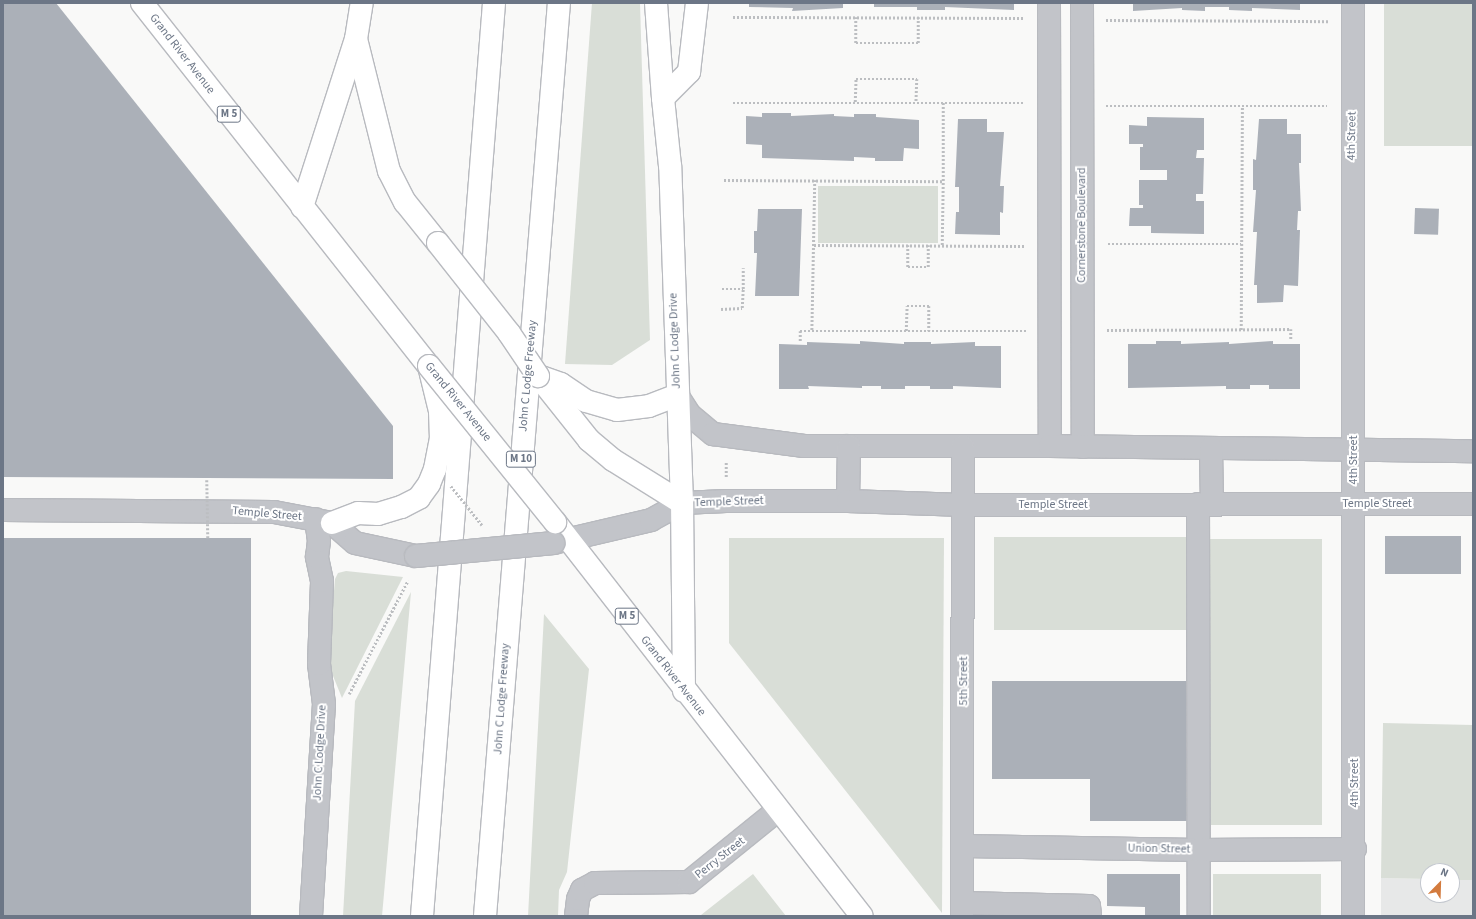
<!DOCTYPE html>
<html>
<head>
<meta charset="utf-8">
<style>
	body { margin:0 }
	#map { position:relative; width:1476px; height:919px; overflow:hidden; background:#f9f9f8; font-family:"Source Sans 3",sans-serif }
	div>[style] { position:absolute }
	.built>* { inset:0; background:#e7e8e8 }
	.green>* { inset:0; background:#d9ded7; transform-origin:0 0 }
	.building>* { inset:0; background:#abb0b8; transform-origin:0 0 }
	.path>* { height:2.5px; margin-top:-1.25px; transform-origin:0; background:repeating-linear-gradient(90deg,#bcbec1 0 2px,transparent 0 4px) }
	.roads { filter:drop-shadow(1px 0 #b8babf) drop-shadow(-1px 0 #b8babf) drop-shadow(0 1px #b8babf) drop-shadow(0 -1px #b8babf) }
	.minor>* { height:22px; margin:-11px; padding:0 11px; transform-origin:11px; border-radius:11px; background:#c2c4c9 }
	.major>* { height:22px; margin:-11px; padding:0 11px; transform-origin:11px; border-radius:11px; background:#fff }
	.highway>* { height:22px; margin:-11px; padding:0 11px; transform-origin:11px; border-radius:11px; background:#fff }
	.path-bridge>* { height:2.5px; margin-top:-1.25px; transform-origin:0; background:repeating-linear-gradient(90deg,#bcbec1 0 2px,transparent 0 4px) }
	.bridges { filter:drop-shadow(1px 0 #b8babf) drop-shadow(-1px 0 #b8babf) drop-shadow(0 1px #b8babf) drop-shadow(0 -1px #b8babf) }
	.minor-bridge>* { height:22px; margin:-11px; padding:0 11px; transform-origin:11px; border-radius:11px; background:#c2c4c9 }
	.major-bridge>* { height:22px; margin:-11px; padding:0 11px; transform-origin:11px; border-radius:11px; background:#fff }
	span { translate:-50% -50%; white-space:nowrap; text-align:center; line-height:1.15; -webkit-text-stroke:4px #fff; paint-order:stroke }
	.shield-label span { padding:1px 3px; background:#fff; border:1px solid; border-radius:3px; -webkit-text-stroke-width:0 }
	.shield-label { font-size:11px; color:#6c7686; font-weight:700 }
	.street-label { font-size:12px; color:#6c7686 }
	.frame { position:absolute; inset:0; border:4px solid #6c7686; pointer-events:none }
	.north { position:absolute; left:1420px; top:863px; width:40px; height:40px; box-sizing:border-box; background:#fff; border:1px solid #c4c8cf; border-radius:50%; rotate:23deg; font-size:11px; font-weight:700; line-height:16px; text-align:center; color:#6c7686 }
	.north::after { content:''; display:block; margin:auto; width:14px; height:18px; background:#d37b3e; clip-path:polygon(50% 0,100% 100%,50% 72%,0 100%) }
</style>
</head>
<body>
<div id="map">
	<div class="built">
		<div style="clip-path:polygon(1381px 878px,1428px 879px,1428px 895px,1452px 895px,1452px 880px,1473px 880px,1473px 916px,1381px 916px)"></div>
	</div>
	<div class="green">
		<div style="clip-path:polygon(592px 3px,640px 3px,650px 340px,612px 365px,565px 364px)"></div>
		<div style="left:1384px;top:3px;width:89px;height:143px"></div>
		<div style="left:818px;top:186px;width:120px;height:57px"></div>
		<div style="left:994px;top:537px;width:197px;height:93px"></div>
		<div style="clip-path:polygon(729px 538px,944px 538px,942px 913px,729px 643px)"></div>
		<div style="left:1204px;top:539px;width:118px;height:286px"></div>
		<div style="clip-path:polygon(346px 571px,403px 577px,342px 698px,331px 671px,329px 651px,335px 579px,338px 573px)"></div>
		<div style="clip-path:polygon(411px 592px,382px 916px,343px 916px,355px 701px)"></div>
		<div style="clip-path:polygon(544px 614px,589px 669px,567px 872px,559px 890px,558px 916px,528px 916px)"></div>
		<div style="clip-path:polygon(1383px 723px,1473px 725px,1473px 880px,1452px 880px,1452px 871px,1428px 871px,1428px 879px,1381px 878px)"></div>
		<div style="clip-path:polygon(753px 874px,786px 916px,605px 916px,701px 915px)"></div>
		<div style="left:1213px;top:874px;width:108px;height:42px"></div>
	</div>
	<div class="building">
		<div style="clip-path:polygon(3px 3px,56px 3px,393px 426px,393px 479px,3px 477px)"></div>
		<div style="clip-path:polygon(749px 3px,843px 3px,843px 8px,792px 11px,793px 8px,749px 7px)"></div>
		<div style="clip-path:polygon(874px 3px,1014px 3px,1014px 10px,945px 7px,945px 10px,917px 10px,917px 7px,874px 7px)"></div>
		<div style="clip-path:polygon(1133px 3px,1300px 3px,1300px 10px,1252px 8px,1252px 11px,1229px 10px,1229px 7px,1205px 7px,1205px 11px,1182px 10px,1182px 8px,1133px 11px)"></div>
		<div style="clip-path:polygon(762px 113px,791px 113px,791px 116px,834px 114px,834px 116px,854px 117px,854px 114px,876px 114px,876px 117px,919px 120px,919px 149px,904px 148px,903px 161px,875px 161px,875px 158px,854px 157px,854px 161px,762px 158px,762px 145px,746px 144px,746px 116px,762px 117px)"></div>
		<div style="clip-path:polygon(1147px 117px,1204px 118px,1204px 150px,1197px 150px,1196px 158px,1204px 158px,1203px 194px,1196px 194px,1196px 201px,1204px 201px,1204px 234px,1151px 233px,1151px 226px,1129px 226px,1130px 208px,1143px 208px,1143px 205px,1139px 205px,1139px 180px,1167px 180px,1167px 170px,1140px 170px,1140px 147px,1143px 147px,1143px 144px,1129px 144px,1129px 125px,1147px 126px)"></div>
		<div style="clip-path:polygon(958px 119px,987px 119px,987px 132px,1004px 132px,1000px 186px,1004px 186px,1003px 213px,1000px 212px,1000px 235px,955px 234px,956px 212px,959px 212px,959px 187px,955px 187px)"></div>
		<div style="clip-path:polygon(1259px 119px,1287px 119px,1287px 134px,1301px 134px,1301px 163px,1299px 163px,1301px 211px,1298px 211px,1297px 230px,1300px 230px,1298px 286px,1284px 285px,1283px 302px,1257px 303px,1257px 285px,1254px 285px,1257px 232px,1253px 232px,1256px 190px,1253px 190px,1253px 159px,1256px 160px)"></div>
		<div style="left:1415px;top:208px;width:24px;height:26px;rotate:2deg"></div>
		<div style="clip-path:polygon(758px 209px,802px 209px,799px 296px,755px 296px,757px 253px,754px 253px,754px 231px,757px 231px)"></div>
		<div style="clip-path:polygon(860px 341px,904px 344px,904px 342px,931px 342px,931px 344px,975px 342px,975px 346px,1001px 346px,1001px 388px,953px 386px,953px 389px,930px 389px,930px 386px,905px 386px,905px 389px,881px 389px,881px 386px,862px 386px,862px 388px,808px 386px,809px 389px,779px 389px,779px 344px,807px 345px,807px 342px,860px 344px)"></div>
		<div style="clip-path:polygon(1156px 341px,1181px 341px,1181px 344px,1229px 342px,1229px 344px,1273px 341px,1273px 344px,1300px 344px,1300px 389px,1269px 389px,1269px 385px,1250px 385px,1250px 389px,1226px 389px,1226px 386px,1128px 388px,1128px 344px,1156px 344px)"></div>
		<div style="left:1385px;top:536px;width:76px;height:38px"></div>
		<div style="left:3px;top:538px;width:248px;height:378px"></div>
		<div style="clip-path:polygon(992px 681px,1191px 681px,1190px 821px,1090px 821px,1090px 779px,992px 779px)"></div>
		<div style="clip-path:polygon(1107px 874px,1180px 874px,1180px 916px,1145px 916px,1145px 907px,1107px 906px)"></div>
	</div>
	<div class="path">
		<div style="left:733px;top:17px;width:292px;rotate:0.2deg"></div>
		<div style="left:856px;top:17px;width:26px;rotate:90deg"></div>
		<div style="left:856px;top:43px;width:62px"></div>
		<div style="left:918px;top:43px;width:26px;rotate:-90deg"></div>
		<div style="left:1106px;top:20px;width:222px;rotate:0.3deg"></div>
		<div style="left:855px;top:102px;width:23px;rotate:-88deg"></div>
		<div style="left:856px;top:79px;width:61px"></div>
		<div style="left:917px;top:79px;width:23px;rotate:92deg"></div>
		<div style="left:733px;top:103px;width:291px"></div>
		<div style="left:1106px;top:106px;width:136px"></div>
		<div style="left:724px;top:180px;width:219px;rotate:0.3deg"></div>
		<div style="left:943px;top:181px;width:79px;rotate:-90deg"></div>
		<div style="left:815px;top:180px;width:151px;rotate:91.1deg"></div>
		<div style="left:812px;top:331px;width:214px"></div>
		<div style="left:1108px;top:244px;width:133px"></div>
		<div style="left:814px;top:245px;width:211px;rotate:0.3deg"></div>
		<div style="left:908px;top:245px;width:22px;rotate:90deg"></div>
		<div style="left:908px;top:267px;width:20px"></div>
		<div style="left:928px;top:267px;width:22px;rotate:-90deg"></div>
		<div style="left:942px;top:245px;width:64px;rotate:-89.1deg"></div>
		<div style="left:722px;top:289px;width:21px"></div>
		<div style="left:743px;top:289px;width:21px;rotate:-90deg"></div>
		<div style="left:721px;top:309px;width:21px;rotate:-3deg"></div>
		<div style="left:742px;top:308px;width:19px;rotate:-87deg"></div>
		<div style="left:1107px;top:330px;width:184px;rotate:-0.3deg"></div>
		<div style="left:1291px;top:329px;width:10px;rotate:90deg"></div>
		<div style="left:1241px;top:330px;width:224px;rotate:-89.7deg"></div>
		<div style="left:1242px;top:106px;width:85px"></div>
		<div style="left:906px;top:331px;width:25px;rotate:-88deg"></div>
		<div style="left:907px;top:306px;width:22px"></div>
		<div style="left:929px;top:306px;width:25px;rotate:90deg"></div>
		<div style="left:800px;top:341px;width:10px;rotate:-90deg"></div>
		<div style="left:800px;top:331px;width:12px"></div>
		<div style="left:726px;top:477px;width:15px;rotate:-90deg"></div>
		<div style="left:349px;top:694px;width:128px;rotate:-62.6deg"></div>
	</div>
	<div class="roads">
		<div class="minor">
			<div style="left:1049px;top:3px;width:443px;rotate:89.9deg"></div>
			<div style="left:1082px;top:3px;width:444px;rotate:89.9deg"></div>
			<div style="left:677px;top:395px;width:24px;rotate:57deg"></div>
			<div style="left:690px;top:415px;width:30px;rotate:40deg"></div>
			<div style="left:713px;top:434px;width:92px;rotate:7.5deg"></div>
			<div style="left:804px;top:446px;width:246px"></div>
			<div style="left:1050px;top:446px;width:423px;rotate:0.7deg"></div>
			<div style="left:1211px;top:448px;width:56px;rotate:89deg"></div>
			<div style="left:848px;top:501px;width:55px;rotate:-89deg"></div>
			<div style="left:1198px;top:504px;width:412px;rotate:89.9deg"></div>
			<div style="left:3px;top:510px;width:271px;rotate:0.4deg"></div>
			<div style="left:274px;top:512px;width:59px;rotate:10.7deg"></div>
			<div style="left:332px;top:523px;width:30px;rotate:41deg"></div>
			<div style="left:355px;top:543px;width:62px;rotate:12deg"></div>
			<div style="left:553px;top:543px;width:101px;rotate:-13.2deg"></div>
			<div style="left:651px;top:520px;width:35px;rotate:-29deg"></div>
			<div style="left:682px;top:503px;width:44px;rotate:-2.6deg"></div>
			<div style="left:726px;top:501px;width:122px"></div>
			<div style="left:848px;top:501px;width:116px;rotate:2deg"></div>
			<div style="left:964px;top:505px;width:509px;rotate:-0.11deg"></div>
			<div style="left:964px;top:846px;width:234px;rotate:1deg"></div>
			<div style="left:1198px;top:850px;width:157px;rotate:-0.4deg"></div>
			<div style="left:962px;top:903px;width:127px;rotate:1.4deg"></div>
			<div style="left:1089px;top:906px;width:10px;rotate:84deg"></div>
			<div style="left:311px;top:916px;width:212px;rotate:-86.5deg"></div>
			<div style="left:324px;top:704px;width:40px;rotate:-97.1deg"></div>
			<div style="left:319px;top:664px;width:83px;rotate:-87.9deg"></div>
			<div style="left:322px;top:581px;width:25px;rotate:-102deg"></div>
			<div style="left:317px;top:557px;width:16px;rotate:-83deg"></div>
			<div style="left:319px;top:541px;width:22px;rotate:-98deg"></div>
			<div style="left:576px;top:916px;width:17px;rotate:-83deg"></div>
			<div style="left:578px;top:899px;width:10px;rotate:-66deg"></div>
			<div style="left:582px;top:890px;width:15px;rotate:-28deg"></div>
			<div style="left:595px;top:883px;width:94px;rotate:-0.6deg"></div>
			<div style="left:689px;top:882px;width:114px;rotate:-39deg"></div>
			<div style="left:962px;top:916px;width:469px;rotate:-89.9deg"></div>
			<div style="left:1353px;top:916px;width:913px;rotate:-90deg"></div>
		</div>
		<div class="major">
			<div style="left:142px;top:3px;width:463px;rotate:51.7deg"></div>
			<div style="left:429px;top:366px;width:46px;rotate:76.3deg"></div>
			<div style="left:440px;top:411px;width:27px;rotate:88deg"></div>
			<div style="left:441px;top:438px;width:32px;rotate:101deg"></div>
			<div style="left:435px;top:469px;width:16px;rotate:112deg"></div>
			<div style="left:429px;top:484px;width:17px;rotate:126deg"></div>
			<div style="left:419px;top:498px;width:20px;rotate:153deg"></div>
			<div style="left:401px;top:507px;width:24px;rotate:163deg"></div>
			<div style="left:378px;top:514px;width:20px;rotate:-177deg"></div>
			<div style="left:358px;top:513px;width:28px;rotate:159deg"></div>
			<div style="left:356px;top:39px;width:136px;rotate:76deg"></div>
			<div style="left:389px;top:171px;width:35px;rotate:63deg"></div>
			<div style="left:405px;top:202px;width:53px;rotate:51.2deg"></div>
			<div style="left:538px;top:376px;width:82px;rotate:51.4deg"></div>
			<div style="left:589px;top:440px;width:31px;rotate:40deg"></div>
			<div style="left:613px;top:460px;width:81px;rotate:31.9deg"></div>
			<div style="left:538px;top:376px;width:24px;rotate:19deg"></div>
			<div style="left:561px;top:384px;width:30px;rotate:34deg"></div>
			<div style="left:586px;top:401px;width:32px;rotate:16deg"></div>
			<div style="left:617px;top:410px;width:32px;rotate:-7deg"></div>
			<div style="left:649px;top:406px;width:30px;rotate:-21deg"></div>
			<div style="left:555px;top:522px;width:499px;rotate:52.1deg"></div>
			<div style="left:684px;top:691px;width:188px;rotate:-90.6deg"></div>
			<div style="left:682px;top:503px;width:337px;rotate:-92deg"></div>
			<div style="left:670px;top:166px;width:68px;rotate:-95.9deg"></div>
			<div style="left:663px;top:98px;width:37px;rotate:-45deg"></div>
			<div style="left:689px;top:72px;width:69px;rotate:-83.4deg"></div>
		</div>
		<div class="highway">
			<div style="left:656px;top:3px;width:95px;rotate:85.8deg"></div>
			<div style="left:302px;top:207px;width:176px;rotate:-72.2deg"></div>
			<div style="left:356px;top:39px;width:36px;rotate:-81deg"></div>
			<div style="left:422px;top:916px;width:916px;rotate:-85.49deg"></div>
			<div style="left:485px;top:916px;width:916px;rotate:-85.37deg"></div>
		</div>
	</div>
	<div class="path-bridge">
		<div style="left:207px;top:480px;width:59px;rotate:89deg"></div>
		<div style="left:451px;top:486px;width:50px;rotate:51.5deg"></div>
	</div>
	<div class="bridges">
		<div class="minor-bridge">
			<div style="left:416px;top:556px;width:138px;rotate:-5.4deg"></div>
		</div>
		<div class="major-bridge">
			<div style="left:438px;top:243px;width:115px;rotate:51.7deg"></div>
			<div style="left:509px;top:333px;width:52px;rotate:56deg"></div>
			<div style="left:429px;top:366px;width:201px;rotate:51.1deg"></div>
		</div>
	</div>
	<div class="shield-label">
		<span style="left:229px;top:114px">M 5</span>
		<span style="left:521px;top:459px">M 10</span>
		<span style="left:627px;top:616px">M 5</span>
	</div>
	<div class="street-label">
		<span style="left:182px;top:54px;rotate:52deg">Grand River Avenue</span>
		<span style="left:1352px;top:136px;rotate:-89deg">4th Street</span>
		<span style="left:1082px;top:225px;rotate:-90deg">Cornerstone Boulevard</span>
		<span style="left:675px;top:341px;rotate:-92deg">John C Lodge Drive</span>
		<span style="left:528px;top:376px;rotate:-85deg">John C Lodge Freeway</span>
		<span style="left:458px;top:402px;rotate:51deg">Grand River Avenue</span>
		<span style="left:1354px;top:460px;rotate:-90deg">4th Street</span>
		<span style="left:729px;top:502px;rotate:-2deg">Temple Street</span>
		<span style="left:1377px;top:504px">Temple Street</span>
		<span style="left:1053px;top:505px">Temple Street</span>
		<span style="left:267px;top:514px;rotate:5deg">Temple Street</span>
		<span style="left:673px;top:676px;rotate:52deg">Grand River Avenue</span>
		<span style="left:964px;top:681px;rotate:-90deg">5th Street</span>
		<span style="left:502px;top:699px;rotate:-86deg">John C Lodge Freeway</span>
		<span style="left:320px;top:753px;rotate:-87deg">John C Lodge Drive</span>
		<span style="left:1355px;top:783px;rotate:-90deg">4th Street</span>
		<span style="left:1159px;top:849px;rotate:1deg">Union Street</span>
		<span style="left:720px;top:858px;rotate:-38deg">Perry Street</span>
	</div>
	<div class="frame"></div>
	<div class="north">N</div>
</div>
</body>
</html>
